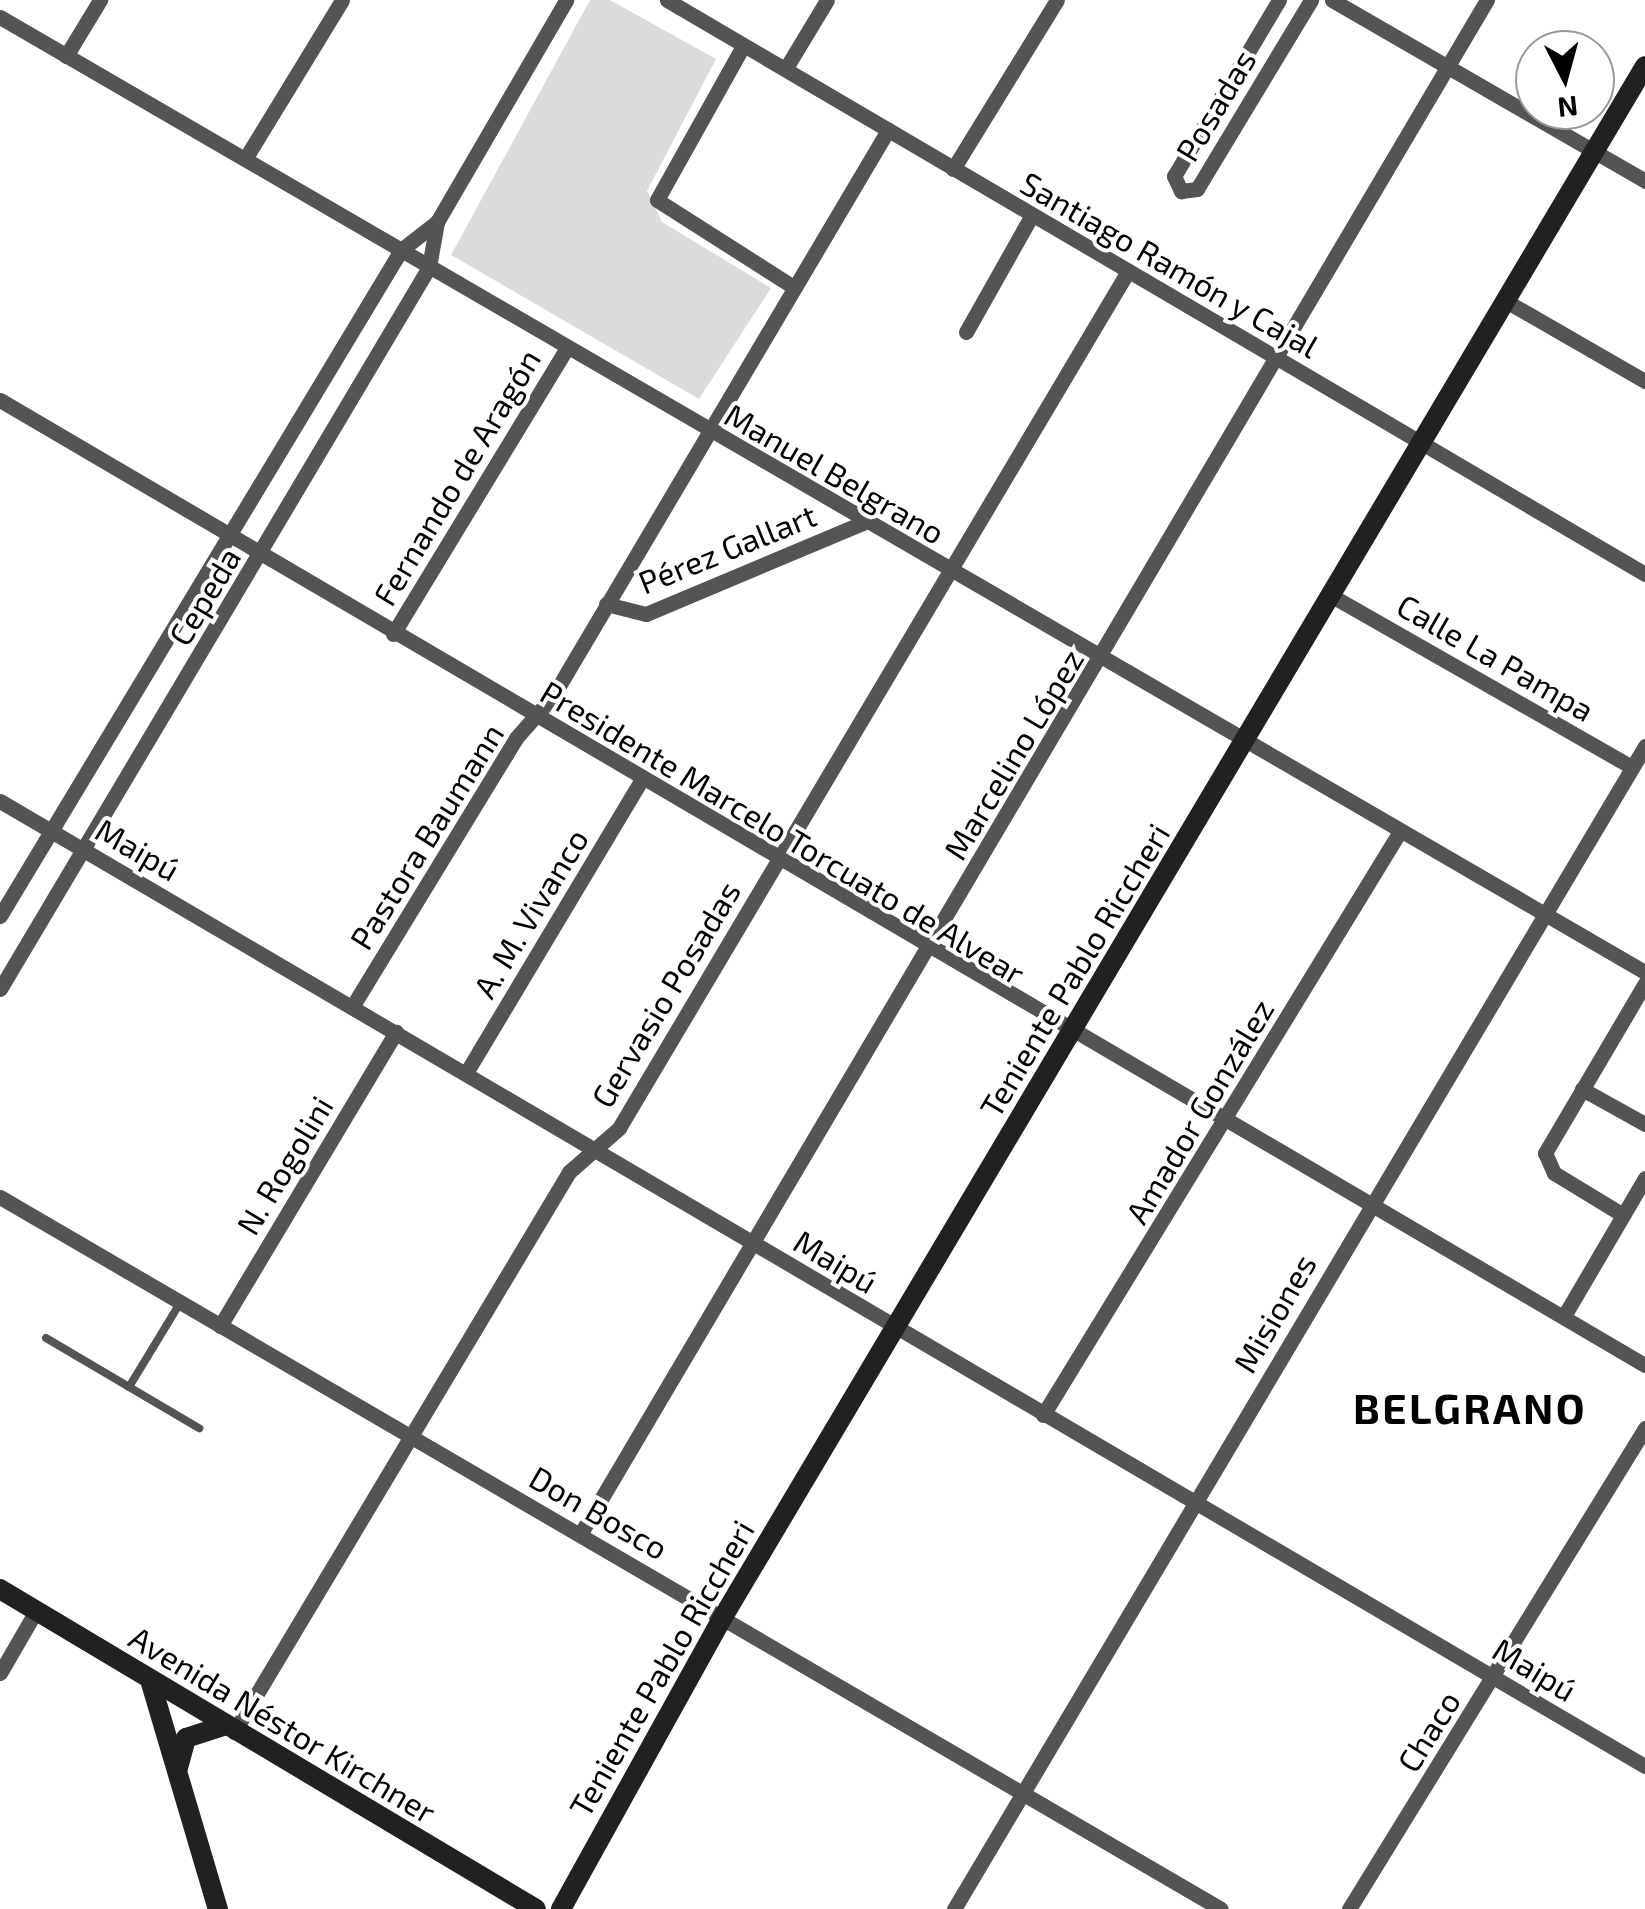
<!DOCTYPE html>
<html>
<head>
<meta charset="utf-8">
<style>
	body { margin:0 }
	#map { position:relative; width:1645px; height:1909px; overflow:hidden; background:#fff; font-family:"Exo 2",sans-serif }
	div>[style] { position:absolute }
	.green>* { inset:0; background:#dbdbdb }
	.lane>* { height:8px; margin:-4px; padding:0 4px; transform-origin:4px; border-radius:4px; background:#545454 }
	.street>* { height:15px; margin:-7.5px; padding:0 7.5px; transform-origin:7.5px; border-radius:7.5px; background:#545454 }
	.secondary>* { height:20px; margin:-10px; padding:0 10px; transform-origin:10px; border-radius:10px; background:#212121 }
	span { translate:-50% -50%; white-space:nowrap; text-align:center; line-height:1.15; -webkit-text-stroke:8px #fff; paint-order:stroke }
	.street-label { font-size:32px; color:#000 }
	.district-label { font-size:42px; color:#000; font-weight:700; letter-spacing:2.5px }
	.north { position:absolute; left:1515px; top:30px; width:100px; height:100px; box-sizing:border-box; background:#fff; border:2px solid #999; border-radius:50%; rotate:174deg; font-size:28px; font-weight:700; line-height:40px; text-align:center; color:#000 }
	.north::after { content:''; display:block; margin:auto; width:35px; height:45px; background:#000; clip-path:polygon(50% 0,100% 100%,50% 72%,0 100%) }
</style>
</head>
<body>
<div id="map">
	<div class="green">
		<div style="clip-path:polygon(590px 0,610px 0,716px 59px,647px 191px,662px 222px,771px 288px,699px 399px,451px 255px)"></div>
	</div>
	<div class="lane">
		<div style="left:46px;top:1338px;width:178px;rotate:30.5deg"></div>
		<div style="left:129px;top:1387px;width:98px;rotate:-58.7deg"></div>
	</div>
	<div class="street">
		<div style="left:667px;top:0;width:1134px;rotate:30.41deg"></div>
		<div style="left:1279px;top:0;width:205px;rotate:120.8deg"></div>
		<div style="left:1174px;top:176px;width:17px;rotate:65deg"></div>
		<div style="left:1181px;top:191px;width:16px;rotate:-7deg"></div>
		<div style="left:1197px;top:189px;width:221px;rotate:-58.9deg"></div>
		<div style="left:1332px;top:0;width:362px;rotate:30deg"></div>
		<div style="left:0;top:17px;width:1902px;rotate:30.14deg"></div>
		<div style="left:743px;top:46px;width:176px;rotate:119.2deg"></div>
		<div style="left:657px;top:200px;width:160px;rotate:32.5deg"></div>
		<div style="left:66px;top:56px;width:66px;rotate:-58.7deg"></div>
		<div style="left:786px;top:68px;width:79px;rotate:-58.9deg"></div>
		<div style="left:245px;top:159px;width:186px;rotate:-58.6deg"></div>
		<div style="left:953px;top:169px;width:198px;rotate:-58.4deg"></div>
		<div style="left:1504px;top:300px;width:163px;rotate:29.9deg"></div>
		<div style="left:966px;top:332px;width:134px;rotate:-60.6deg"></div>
		<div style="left:0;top:400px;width:1907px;rotate:30.4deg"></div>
		<div style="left:1332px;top:596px;width:345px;rotate:29.7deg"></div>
		<div style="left:606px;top:604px;width:41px;rotate:14deg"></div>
		<div style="left:646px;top:614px;width:240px;rotate:-22.8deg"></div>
		<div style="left:393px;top:634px;width:333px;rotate:-58.7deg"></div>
		<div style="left:0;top:801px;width:1907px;rotate:30.4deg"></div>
		<div style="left:0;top:916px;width:777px;rotate:-58.95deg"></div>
		<div style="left:401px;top:250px;width:46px;rotate:-37.9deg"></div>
		<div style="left:0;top:989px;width:840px;rotate:-59.28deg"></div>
		<div style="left:429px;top:267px;width:46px;rotate:-79.9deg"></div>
		<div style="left:437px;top:222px;width:257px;rotate:-59.8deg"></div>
		<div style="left:352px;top:1007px;width:315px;rotate:-58.6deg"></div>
		<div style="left:516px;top:738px;width:56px;rotate:-48.6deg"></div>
		<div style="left:553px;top:696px;width:658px;rotate:-59.38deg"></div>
		<div style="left:466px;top:1073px;width:340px;rotate:-59.1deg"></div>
		<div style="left:1582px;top:1089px;width:72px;rotate:29.1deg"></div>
		<div style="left:0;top:1197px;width:1413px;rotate:30.25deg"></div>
		<div style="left:1623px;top:1215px;width:81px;rotate:-148.7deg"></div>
		<div style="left:1554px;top:1173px;width:22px;rotate:-114deg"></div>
		<div style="left:1545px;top:1153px;width:197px;rotate:-59.5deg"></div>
		<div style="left:1564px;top:1316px;width:160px;rotate:-59.6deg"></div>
		<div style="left:220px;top:1326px;width:343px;rotate:-59.1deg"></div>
		<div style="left:1043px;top:1415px;width:682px;rotate:-58.55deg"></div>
		<div style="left:581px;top:1533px;width:1781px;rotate:-59.42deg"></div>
		<div style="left:0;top:1673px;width:72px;rotate:-59.9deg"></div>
		<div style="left:234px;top:1732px;width:653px;rotate:-59.11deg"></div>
		<div style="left:569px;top:1172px;width:67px;rotate:-41.3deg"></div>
		<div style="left:619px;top:1128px;width:997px;rotate:-59.29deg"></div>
		<div style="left:954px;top:1909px;width:1353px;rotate:-59.28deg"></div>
		<div style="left:1349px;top:1909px;width:565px;rotate:-58.39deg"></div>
	</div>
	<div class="secondary">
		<div style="left:0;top:1589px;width:624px;rotate:30.84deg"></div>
		<div style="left:150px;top:1680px;width:239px;rotate:73.5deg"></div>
		<div style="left:178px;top:1768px;width:31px;rotate:-75deg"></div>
		<div style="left:186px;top:1738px;width:40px;rotate:-18deg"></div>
		<div style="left:561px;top:1909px;width:334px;rotate:-61deg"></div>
		<div style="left:723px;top:1617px;width:1804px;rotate:-59.27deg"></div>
	</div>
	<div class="street-label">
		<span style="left:1215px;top:105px;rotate:-59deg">Posadas</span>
		<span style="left:1170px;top:264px;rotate:30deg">Santiago Ramón y Cajal</span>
		<span style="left:835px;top:473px;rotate:30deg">Manuel Belgrano</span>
		<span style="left:456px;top:477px;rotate:-59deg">Fernando de Aragón</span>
		<span style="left:727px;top:548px;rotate:-22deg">Pérez Gallart</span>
		<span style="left:204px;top:596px;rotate:-59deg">Cepeda</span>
		<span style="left:1496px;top:657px;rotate:30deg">Calle La Pampa</span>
		<span style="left:1013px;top:754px;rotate:-59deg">Marcelino López</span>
		<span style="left:783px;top:832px;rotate:31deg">Presidente Marcelo Torcuato de Alvear</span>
		<span style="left:426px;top:836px;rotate:-58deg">Pastora Baumann</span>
		<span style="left:138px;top:849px;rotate:30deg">Maipú</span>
		<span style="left:530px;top:913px;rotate:-59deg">A. M. Vivanco</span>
		<span style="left:1074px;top:970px;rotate:-59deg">Teniente Pablo Riccheri</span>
		<span style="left:665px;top:994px;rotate:-59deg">Gervasio Posadas</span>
		<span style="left:1199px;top:1111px;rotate:-59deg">Amador González</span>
		<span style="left:284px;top:1165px;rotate:-59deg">N. Rogolini</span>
		<span style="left:836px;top:1261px;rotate:31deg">Maipú</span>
		<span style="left:1274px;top:1313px;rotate:-60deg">Misiones</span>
		<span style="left:599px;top:1512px;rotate:30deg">Don Bosco</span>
		<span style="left:661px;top:1668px;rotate:-60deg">Teniente Pablo Riccheri</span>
		<span style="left:1535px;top:1669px;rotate:31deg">Maipú</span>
		<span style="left:283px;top:1724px;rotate:31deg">Avenida Néstor Kirchner</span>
		<span style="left:1428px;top:1731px;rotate:-58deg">Chaco</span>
	</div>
	<div class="district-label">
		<span style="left:1470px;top:1407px">BELGRANO</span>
	</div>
	<div class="north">N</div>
</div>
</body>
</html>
